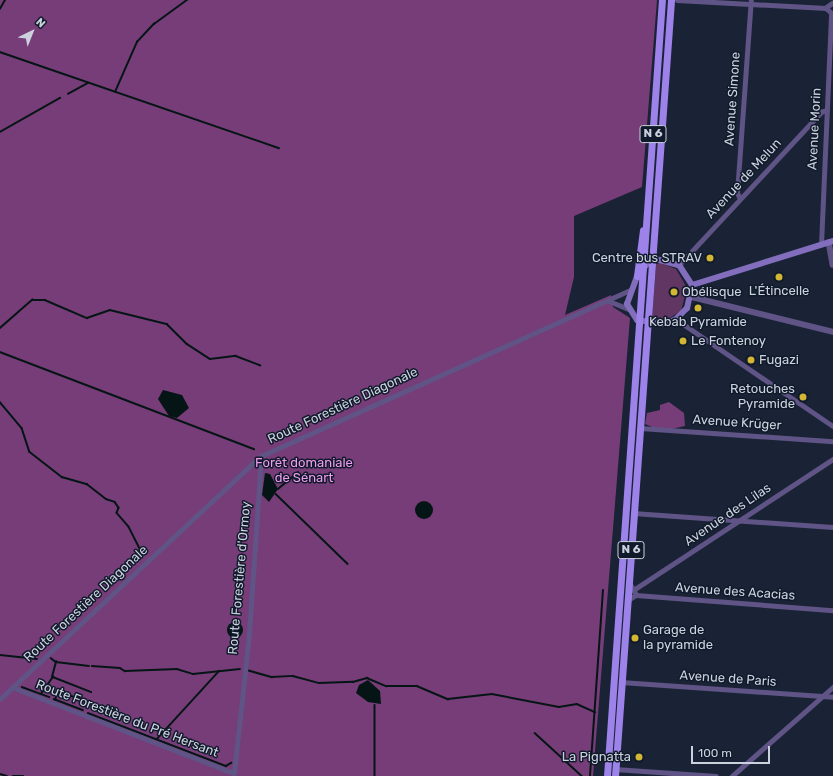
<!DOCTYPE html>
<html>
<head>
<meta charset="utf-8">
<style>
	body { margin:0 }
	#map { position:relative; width:833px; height:776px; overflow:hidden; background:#192335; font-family:Rubik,sans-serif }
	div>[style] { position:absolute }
	.green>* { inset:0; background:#623662 }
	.forest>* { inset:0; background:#773d78 }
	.water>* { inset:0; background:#051515 }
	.round { border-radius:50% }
	.stream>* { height:1.5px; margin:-0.75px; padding:0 0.75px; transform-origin:0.75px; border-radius:0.75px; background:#051515 }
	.minor>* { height:4.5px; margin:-2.25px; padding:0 2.25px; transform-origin:2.25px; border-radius:2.25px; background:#5f5485 }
	.tertiary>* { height:5.5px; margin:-2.75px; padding:0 2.75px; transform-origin:2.75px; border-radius:2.75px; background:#5f5485 }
	.secondary>* { height:6px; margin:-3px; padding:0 3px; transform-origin:3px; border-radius:3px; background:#826ebd }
	.primary>* { height:7px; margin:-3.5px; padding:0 3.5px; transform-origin:3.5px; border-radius:3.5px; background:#9c82e9 }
	.dots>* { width:11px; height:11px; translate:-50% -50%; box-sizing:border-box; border:2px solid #101a2b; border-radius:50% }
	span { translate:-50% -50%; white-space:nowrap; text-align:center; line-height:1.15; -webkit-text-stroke:3px #101a2b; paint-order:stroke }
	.shield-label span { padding:1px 3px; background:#101a2b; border:1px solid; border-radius:3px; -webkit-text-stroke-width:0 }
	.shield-label { font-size:12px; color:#cbd2de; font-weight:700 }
	.street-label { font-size:13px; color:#cbd2de }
	.poi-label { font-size:13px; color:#cbd2de }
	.right { translate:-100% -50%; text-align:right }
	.left { translate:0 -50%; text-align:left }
	.park-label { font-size:13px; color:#f09cf0 }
	.north { position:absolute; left:12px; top:12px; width:40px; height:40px; -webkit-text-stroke:3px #101a2b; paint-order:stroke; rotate:43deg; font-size:11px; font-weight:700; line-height:16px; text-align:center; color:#cbd2de }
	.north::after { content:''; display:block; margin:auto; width:14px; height:18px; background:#cbd2de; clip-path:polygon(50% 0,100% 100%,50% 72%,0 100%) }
	.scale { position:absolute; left:691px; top:746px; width:79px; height:18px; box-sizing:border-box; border:2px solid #cbd2de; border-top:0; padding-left:5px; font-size:12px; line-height:14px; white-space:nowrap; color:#cbd2de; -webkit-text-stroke:3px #101a2b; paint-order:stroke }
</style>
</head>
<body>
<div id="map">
	<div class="green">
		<div style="clip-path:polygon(660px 263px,676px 269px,687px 288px,681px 311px,663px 322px,652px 320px,656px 264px)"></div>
	</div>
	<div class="forest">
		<div style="clip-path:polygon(0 0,657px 0,642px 187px,574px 216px,574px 277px,565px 315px,611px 295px,613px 307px,630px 318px,593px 776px,0 776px)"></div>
		<div style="clip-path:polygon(669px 402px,684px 413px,685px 426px,662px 431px,645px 424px,647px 413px,660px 410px,660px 405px)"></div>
	</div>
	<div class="water">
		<div style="clip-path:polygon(163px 390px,182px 395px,189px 408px,177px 418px,169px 416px,158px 399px)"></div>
		<div style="clip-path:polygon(265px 473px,270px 474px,278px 489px,269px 502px,262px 495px)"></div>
		<div class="round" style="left:415px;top:501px;width:18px;height:18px"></div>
		<div class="round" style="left:227px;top:622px;width:16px;height:16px"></div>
		<div style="clip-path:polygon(368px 680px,380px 691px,381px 704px,368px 702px,356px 693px,359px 685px)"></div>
	</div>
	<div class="stream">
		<div style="left:0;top:9px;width:10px;rotate:-61deg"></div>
		<div style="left:0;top:52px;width:295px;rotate:19deg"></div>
		<div style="left:115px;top:92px;width:55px;rotate:-66.3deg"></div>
		<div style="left:137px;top:42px;width:25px;rotate:-47deg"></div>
		<div style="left:154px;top:24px;width:41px;rotate:-36deg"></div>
		<div style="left:68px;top:94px;width:23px;rotate:-29deg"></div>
		<div style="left:0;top:132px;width:69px;rotate:-29.5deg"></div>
		<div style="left:0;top:328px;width:43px;rotate:-41.2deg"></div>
		<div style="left:32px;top:300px;width:13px"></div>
		<div style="left:45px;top:300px;width:46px;rotate:23.2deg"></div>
		<div style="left:87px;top:318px;width:24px;rotate:-19deg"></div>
		<div style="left:110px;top:310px;width:59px;rotate:13.8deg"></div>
		<div style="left:167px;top:324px;width:28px;rotate:45deg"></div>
		<div style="left:187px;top:344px;width:27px;rotate:33deg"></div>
		<div style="left:210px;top:359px;width:26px;rotate:-7deg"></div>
		<div style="left:236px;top:356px;width:26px;rotate:21deg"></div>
		<div style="left:0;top:352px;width:272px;rotate:20.9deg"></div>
		<div style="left:0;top:402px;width:34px;rotate:50deg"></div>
		<div style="left:22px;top:428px;width:25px;rotate:72deg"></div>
		<div style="left:30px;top:452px;width:41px;rotate:38deg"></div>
		<div style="left:62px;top:477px;width:26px;rotate:16deg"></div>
		<div style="left:87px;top:484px;width:24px;rotate:38deg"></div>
		<div style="left:106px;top:499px;width:9px;rotate:18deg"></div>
		<div style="left:115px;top:502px;width:7px;rotate:56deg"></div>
		<div style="left:119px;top:508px;width:5px;rotate:112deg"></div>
		<div style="left:117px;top:513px;width:18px;rotate:49deg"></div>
		<div style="left:129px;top:527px;width:28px;rotate:63deg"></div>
		<div style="left:278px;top:489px;width:26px;rotate:-40deg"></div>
		<div style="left:276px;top:494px;width:100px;rotate:44.2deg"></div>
		<div style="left:0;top:655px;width:37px;rotate:6deg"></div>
		<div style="left:51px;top:658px;width:6px;rotate:39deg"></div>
		<div style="left:56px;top:662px;width:33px;rotate:7deg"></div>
		<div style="left:92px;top:666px;width:28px;rotate:4deg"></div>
		<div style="left:120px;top:668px;width:6px;rotate:31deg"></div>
		<div style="left:125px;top:671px;width:52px;rotate:-2.2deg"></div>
		<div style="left:177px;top:669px;width:17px;rotate:17deg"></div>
		<div style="left:193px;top:674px;width:47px;rotate:-6.1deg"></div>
		<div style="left:247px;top:670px;width:26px;rotate:16deg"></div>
		<div style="left:272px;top:677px;width:21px;rotate:-3deg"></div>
		<div style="left:293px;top:676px;width:27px;rotate:15deg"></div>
		<div style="left:319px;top:683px;width:34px;rotate:-2deg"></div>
		<div style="left:353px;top:682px;width:15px;rotate:-16deg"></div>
		<div style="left:367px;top:678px;width:21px;rotate:23deg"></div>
		<div style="left:386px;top:686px;width:31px"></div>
		<div style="left:417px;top:686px;width:34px;rotate:23deg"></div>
		<div style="left:448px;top:699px;width:44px;rotate:-6.5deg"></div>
		<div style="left:492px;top:694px;width:68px;rotate:11deg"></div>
		<div style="left:559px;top:707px;width:18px;rotate:-9deg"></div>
		<div style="left:577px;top:704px;width:20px;rotate:24deg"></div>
		<div style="left:52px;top:677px;width:16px;rotate:-75deg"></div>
		<div style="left:22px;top:687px;width:29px;rotate:20deg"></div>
		<div style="left:41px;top:694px;width:21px;rotate:-55deg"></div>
		<div style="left:53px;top:677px;width:41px;rotate:21.5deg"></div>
		<div style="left:54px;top:699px;width:31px;rotate:21deg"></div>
		<div style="left:55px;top:700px;width:9px;rotate:-72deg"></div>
		<div style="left:58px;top:691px;width:29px;rotate:20deg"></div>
		<div style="left:375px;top:705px;width:71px;rotate:90deg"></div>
		<div style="left:88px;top:713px;width:148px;rotate:21deg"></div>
		<div style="left:226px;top:766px;width:6px;rotate:-31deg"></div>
		<div style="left:535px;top:733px;width:64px;rotate:42.5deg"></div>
		<div style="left:157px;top:739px;width:92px;rotate:-47.6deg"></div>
		<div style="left:0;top:774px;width:7px;rotate:16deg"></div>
		<div style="left:13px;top:776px;width:10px"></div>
		<div style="left:590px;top:776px;width:186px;rotate:-86deg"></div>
	</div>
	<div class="minor">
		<div style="left:677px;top:0;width:149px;rotate:3.1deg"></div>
		<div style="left:833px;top:3px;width:9px;rotate:144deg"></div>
		<div style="left:826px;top:8px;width:9px;rotate:41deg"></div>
		<div style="left:740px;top:199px;width:7px;rotate:-117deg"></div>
		<div style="left:737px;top:193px;width:194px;rotate:-85.9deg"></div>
		<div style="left:821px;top:245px;width:231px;rotate:-87.5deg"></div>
		<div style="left:679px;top:265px;width:209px;rotate:-47.1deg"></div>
		<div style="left:821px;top:112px;width:6px;rotate:-18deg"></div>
		<div style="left:609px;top:301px;width:22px;rotate:22deg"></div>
		<div style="left:676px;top:319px;width:190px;rotate:34.3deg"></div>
		<div style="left:640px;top:428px;width:193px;rotate:3.9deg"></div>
		<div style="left:633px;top:513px;width:200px;rotate:4deg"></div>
		<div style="left:635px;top:589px;width:237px;rotate:-33.3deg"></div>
		<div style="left:636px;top:595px;width:198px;rotate:4.4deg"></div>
		<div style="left:628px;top:600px;width:9px;rotate:-32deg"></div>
		<div style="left:636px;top:595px;width:14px;rotate:-120deg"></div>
		<div style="left:621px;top:682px;width:213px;rotate:4deg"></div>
		<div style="left:12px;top:687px;width:238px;rotate:21.2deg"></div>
		<div style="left:234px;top:773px;width:140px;rotate:-83.8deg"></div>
		<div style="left:249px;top:634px;width:178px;rotate:-86.1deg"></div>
		<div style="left:0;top:699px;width:357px;rotate:-43deg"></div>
		<div style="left:261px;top:456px;width:403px;rotate:-24.2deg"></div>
		<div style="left:615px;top:769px;width:101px;rotate:4deg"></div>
		<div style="left:732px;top:776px;width:135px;rotate:-41.4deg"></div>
	</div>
	<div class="tertiary">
		<div style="left:829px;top:242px;width:23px;rotate:80deg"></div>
		<div style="left:692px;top:297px;width:145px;rotate:13.9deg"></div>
	</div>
	<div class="secondary">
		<div style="left:652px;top:258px;width:28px;rotate:15deg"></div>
		<div style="left:679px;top:265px;width:24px;rotate:57deg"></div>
		<div style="left:692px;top:285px;width:24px;rotate:102deg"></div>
		<div style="left:687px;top:308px;width:16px;rotate:135deg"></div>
		<div style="left:676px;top:319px;width:12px;rotate:156deg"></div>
		<div style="left:665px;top:324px;width:28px;rotate:-172deg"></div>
		<div style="left:637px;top:320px;width:19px;rotate:-122deg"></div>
		<div style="left:627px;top:304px;width:30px;rotate:-70deg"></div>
		<div style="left:637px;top:276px;width:23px;rotate:-50deg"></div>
		<div style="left:692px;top:285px;width:148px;rotate:-17.3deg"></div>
	</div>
	<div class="primary">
		<div style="left:637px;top:276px;width:46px;rotate:-82.6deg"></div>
		<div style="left:607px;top:776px;width:778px;rotate:-85.95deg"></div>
		<div style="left:615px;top:776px;width:778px;rotate:-85.87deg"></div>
	</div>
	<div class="dots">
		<div style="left:710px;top:258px;background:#d4b635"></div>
		<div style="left:779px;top:277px;background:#d4b635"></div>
		<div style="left:674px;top:292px;background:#d4b635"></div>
		<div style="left:698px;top:308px;background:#d4b635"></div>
		<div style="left:683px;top:341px;background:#d4b635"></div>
		<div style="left:751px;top:360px;background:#d4b635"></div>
		<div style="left:803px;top:397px;background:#d4b635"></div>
		<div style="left:635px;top:638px;background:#d4b635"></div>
		<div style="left:639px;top:757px;background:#d4b635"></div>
	</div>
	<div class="shield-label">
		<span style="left:653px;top:134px">N 6</span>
		<span style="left:631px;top:550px">N 6</span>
	</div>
	<div class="street-label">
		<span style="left:733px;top:99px;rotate:-86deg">Avenue Simone</span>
		<span style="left:815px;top:129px;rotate:-87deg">Avenue Morin</span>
		<span style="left:744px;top:179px;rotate:-47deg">Avenue de Melun</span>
		<span style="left:343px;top:406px;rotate:-25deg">Route Forestière Diagonale</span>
		<span style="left:737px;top:423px;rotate:4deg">Avenue Krüger</span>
		<span style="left:728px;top:515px;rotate:-34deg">Avenue des Lilas</span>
		<span style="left:240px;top:578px;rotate:-85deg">Route Forestière d'Ormoy</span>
		<span style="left:735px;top:592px;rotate:4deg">Avenue des Acacias</span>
		<span style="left:86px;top:604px;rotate:-43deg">Route Forestière Diagonale</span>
		<span style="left:728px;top:679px;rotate:4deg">Avenue de Paris</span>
		<span style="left:127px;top:719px;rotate:21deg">Route Forestière du Pré Hersant</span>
	</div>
	<div class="poi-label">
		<span class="right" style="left:702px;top:258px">Centre bus STRAV</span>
		<span style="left:779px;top:291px">L'Étincelle</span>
		<span class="left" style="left:682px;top:292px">Obélisque</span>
		<span style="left:698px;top:322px">Kebab Pyramide</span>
		<span class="left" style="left:691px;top:341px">Le Fontenoy</span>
		<span class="left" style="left:759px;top:360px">Fugazi</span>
		<span class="right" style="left:795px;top:397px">Retouches<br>Pyramide</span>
		<span class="left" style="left:643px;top:638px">Garage de<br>la pyramide</span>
		<span class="right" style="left:631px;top:757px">La Pignatta</span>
	</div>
	<div class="park-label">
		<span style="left:304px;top:471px">Forêt domaniale<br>de Sénart</span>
	</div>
	<div class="north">N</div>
	<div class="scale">100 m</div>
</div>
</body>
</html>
